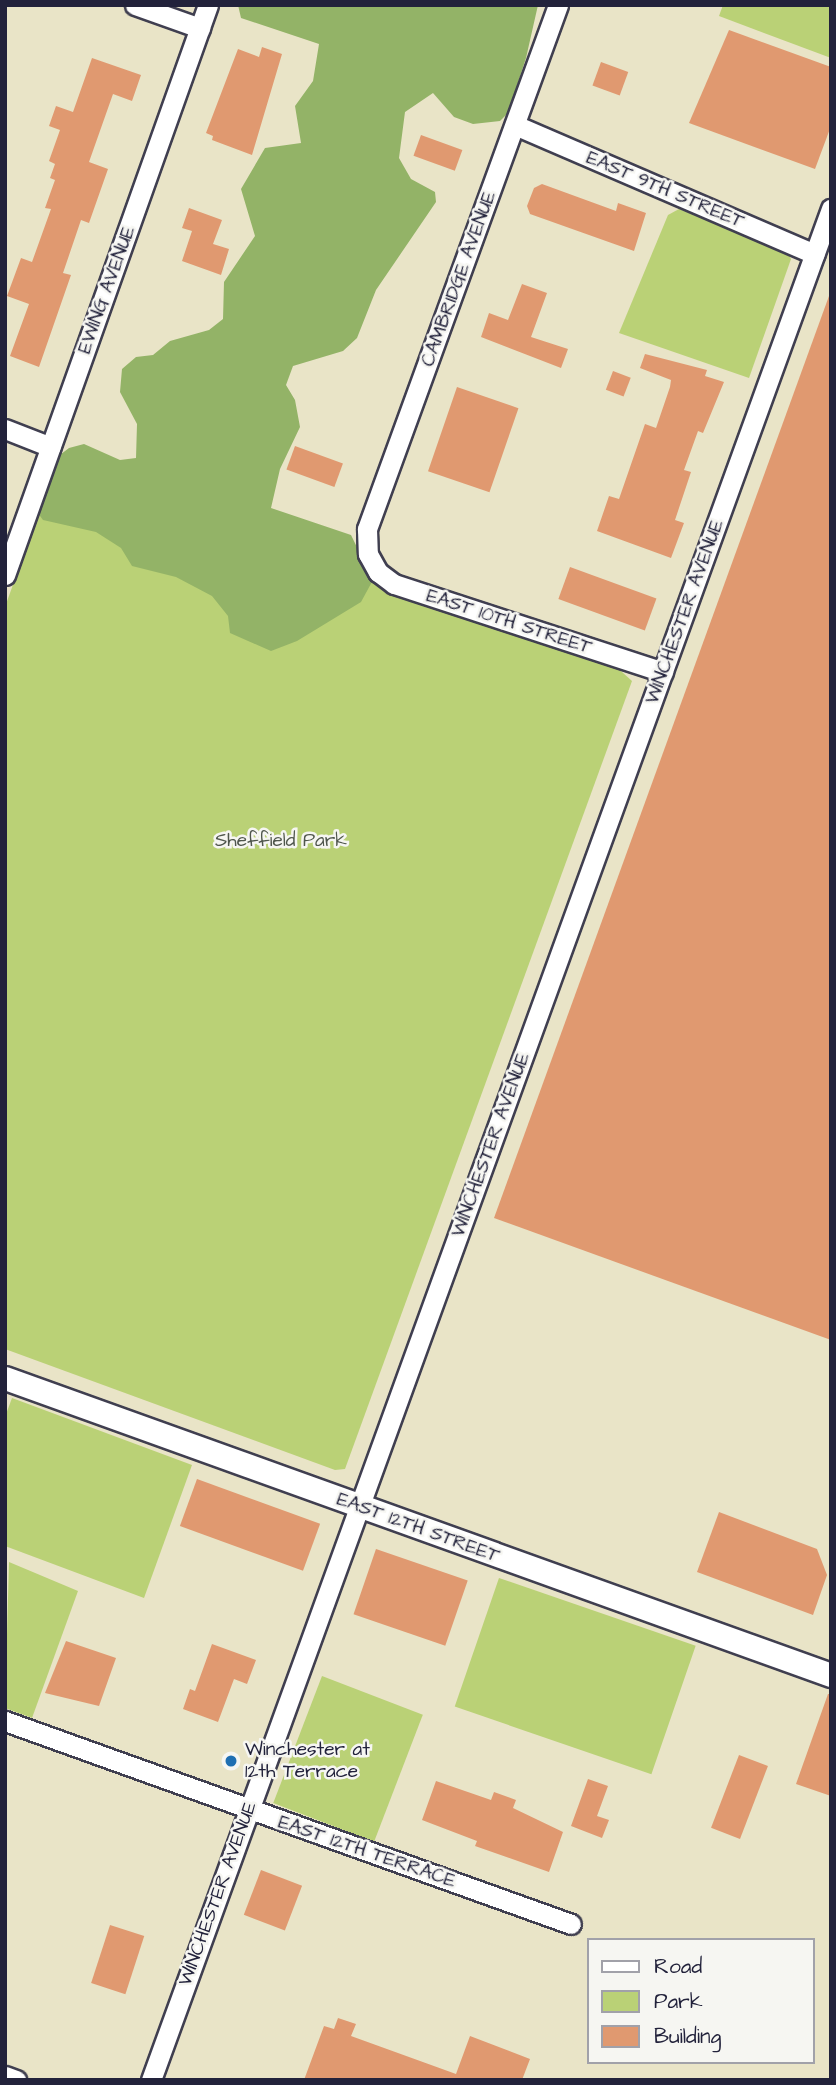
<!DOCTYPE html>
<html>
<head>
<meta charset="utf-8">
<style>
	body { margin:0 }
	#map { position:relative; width:836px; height:2085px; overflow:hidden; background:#e9e4c7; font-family:"Architects Daughter",sans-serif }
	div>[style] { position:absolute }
	.green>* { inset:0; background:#bad176; transform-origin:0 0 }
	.forest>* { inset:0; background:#93b367 }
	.building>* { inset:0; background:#e09970; transform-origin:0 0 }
	.roads { filter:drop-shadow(2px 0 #403f50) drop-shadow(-2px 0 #403f50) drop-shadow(0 2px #403f50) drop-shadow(0 -2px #403f50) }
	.minor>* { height:19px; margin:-9.5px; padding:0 9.5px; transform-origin:9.5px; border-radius:9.5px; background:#fff }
	.tertiary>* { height:23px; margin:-11.5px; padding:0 11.5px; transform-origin:11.5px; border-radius:11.5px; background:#fff }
	.dots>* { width:19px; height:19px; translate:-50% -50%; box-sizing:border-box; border:4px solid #f6f6f2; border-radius:50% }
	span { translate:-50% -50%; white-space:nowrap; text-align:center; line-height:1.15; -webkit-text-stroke:5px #f6f6f2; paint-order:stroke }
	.street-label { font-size:19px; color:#22223b }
	.park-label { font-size:19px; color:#50574d }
	.poi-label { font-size:19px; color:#22223b }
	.left { translate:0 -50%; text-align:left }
	.frame { position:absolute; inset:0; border:7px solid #22223b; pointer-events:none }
	.legend { position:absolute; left:587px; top:1938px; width:228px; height:126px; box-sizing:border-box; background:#f6f6f2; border:2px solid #a1a1a9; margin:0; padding:9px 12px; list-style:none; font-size:21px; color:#22223b }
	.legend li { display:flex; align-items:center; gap:14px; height:35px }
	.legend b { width:35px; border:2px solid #a1a1a9 }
</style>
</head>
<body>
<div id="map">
	<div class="green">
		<div style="clip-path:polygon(723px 5px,831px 5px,831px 58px,719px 16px)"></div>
		<div style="clip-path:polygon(679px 209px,787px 252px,791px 259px,749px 378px,619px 333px,668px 215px)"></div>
		<div style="clip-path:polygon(55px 467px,612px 663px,632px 681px,345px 1469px,335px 1470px,5px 1349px,5px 607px)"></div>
		<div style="clip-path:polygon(12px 1398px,192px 1465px,144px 1598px,5px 1546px,5px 1417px)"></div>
		<div style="clip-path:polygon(9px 1562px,78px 1591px,32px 1718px,5px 1708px)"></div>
		<div style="left:499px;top:1578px;width:208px;height:136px;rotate:19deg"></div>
		<div style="left:322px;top:1676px;width:108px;height:136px;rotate:21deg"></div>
	</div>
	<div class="forest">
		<div style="clip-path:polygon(238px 5px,538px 5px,526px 58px,508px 113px,500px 121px,473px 124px,454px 117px,433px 93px,405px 112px,399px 158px,411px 179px,435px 192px,436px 202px,376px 290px,357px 338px,343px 351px,293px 366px,286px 385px,295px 400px,300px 427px,280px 469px,271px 508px,351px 535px,373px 580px,361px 602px,297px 641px,271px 651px,230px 633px,228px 616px,212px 596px,176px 577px,132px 566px,121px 548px,96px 532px,43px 520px,32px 505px,52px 461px,69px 448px,84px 444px,120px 460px,136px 458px,137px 424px,120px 392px,122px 369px,136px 357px,153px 355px,170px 341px,209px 330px,223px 319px,224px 282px,255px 236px,241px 189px,265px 148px,301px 143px,295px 106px,313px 81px,319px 44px,241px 18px)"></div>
	</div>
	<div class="building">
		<div style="clip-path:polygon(729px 30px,831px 67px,831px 126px,815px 169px,689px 123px)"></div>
		<div style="clip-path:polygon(262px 47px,282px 54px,252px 155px,212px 140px,213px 136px,206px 133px,238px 49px,259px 57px)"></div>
		<div style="clip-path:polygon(92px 58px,141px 75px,132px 101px,113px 94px,89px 162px,108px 169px,89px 223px,81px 220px,63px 273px,71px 275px,39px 367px,10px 356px,29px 304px,7px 296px,21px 258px,32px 262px,51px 209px,45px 208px,55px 180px,50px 178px,55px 164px,49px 161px,60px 130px,49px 126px,56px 106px,73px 112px)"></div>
		<div style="left:601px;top:62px;width:29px;height:25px;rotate:20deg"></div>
		<div style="left:421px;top:135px;width:44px;height:22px;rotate:20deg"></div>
		<div style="clip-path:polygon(542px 184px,616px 211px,618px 203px,646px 213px,634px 251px,530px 214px,527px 206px,534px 188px)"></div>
		<div style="clip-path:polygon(189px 208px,222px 220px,213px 244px,229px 249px,221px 275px,182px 261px,192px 231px,182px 228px)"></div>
		<div style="clip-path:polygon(522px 284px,547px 293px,531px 337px,568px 349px,561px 368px,481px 337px,489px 313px,508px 320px)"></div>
		<div style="clip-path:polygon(829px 296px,831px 296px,831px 1340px,494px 1218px)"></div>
		<div style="clip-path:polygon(645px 354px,707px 370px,705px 376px,724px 382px,703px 433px,698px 431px,684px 470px,691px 472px,675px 520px,684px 523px,671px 558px,597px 531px,609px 496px,619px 499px,645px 424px,656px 428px,670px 387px,671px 380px,640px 368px)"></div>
		<div style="left:613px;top:371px;width:19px;height:20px;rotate:21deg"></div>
		<div style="left:457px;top:387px;width:65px;height:89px;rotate:19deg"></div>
		<div style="left:295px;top:446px;width:51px;height:25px;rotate:20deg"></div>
		<div style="left:570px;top:567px;width:92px;height:34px;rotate:20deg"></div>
		<div style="left:197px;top:1479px;width:131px;height:50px;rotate:20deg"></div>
		<div style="clip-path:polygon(719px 1512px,817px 1549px,827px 1575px,813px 1615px,697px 1572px)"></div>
		<div style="left:376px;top:1549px;width:97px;height:69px;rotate:19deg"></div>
		<div style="clip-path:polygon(66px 1641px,116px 1658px,99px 1706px,45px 1693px)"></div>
		<div style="clip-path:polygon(212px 1644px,256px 1660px,247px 1684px,234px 1679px,218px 1722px,183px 1709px,190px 1689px,195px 1691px)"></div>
		<div style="clip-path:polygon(828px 1694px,831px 1694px,831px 1796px,796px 1784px)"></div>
		<div style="left:739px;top:1755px;width:31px;height:78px;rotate:21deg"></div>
		<div style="clip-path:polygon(588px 1779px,608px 1786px,597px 1816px,609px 1820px,602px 1838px,571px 1826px)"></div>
		<div style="clip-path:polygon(436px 1781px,491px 1800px,494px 1792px,516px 1800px,513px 1808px,563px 1832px,549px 1872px,475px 1846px,477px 1841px,422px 1820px)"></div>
		<div style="left:261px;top:1870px;width:44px;height:48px;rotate:21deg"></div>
		<div style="left:110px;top:1925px;width:36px;height:61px;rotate:18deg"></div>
		<div style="clip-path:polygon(338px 2018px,356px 2024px,351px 2036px,456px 2074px,470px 2036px,530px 2059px,522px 2080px,304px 2080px,324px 2026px,334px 2029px)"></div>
	</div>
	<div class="roads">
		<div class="minor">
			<div style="left:135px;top:5px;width:69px;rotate:19.5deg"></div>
			<div style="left:558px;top:5px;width:558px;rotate:110.03deg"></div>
			<div style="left:367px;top:529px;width:25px;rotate:88deg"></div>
			<div style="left:368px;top:554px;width:21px;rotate:61deg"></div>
			<div style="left:378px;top:572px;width:20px;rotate:37deg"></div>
			<div style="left:394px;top:584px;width:283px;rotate:18.1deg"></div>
			<div style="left:515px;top:125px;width:326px;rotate:23.3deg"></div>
			<div style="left:5px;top:429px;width:49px;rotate:21.4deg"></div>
			<div style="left:5px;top:575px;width:605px;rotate:-70.4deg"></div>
			<div style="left:5px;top:1721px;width:601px;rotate:19.73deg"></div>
			<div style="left:5px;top:2076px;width:12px;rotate:20deg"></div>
			<div style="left:151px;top:2080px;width:1991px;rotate:-70.03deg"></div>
		</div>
		<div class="tertiary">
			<div style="left:5px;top:1378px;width:878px;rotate:19.78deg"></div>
		</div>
	</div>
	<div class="dots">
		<div style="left:231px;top:1761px;background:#1f6fb2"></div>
	</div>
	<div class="street-label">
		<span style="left:665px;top:190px;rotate:23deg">EAST 9TH STREET</span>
		<span style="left:459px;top:279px;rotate:-70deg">CAMBRIDGE AVENUE</span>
		<span style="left:107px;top:290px;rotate:-70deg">EWING AVENUE</span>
		<span style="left:685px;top:612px;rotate:-70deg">WINCHESTER AVENUE</span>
		<span style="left:509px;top:622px;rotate:18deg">EAST 10TH STREET</span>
		<span style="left:491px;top:1145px;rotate:-70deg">WINCHESTER AVENUE</span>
		<span style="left:418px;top:1528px;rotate:20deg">EAST 12TH STREET</span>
		<span style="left:367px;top:1852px;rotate:19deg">EAST 12TH TERRACE</span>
		<span style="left:218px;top:1894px;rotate:-70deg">WINCHESTER AVENUE</span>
	</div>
	<div class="park-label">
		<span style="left:281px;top:841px">Sheffield Park</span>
	</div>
	<div class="poi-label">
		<span class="left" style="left:245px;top:1761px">Winchester at<br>12th Terrace</span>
	</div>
	<div class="frame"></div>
	<ul class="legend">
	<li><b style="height:9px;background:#fff"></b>Road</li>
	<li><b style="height:19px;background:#bad176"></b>Park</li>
	<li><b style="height:19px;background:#e09970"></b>Building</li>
	</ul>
</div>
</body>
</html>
